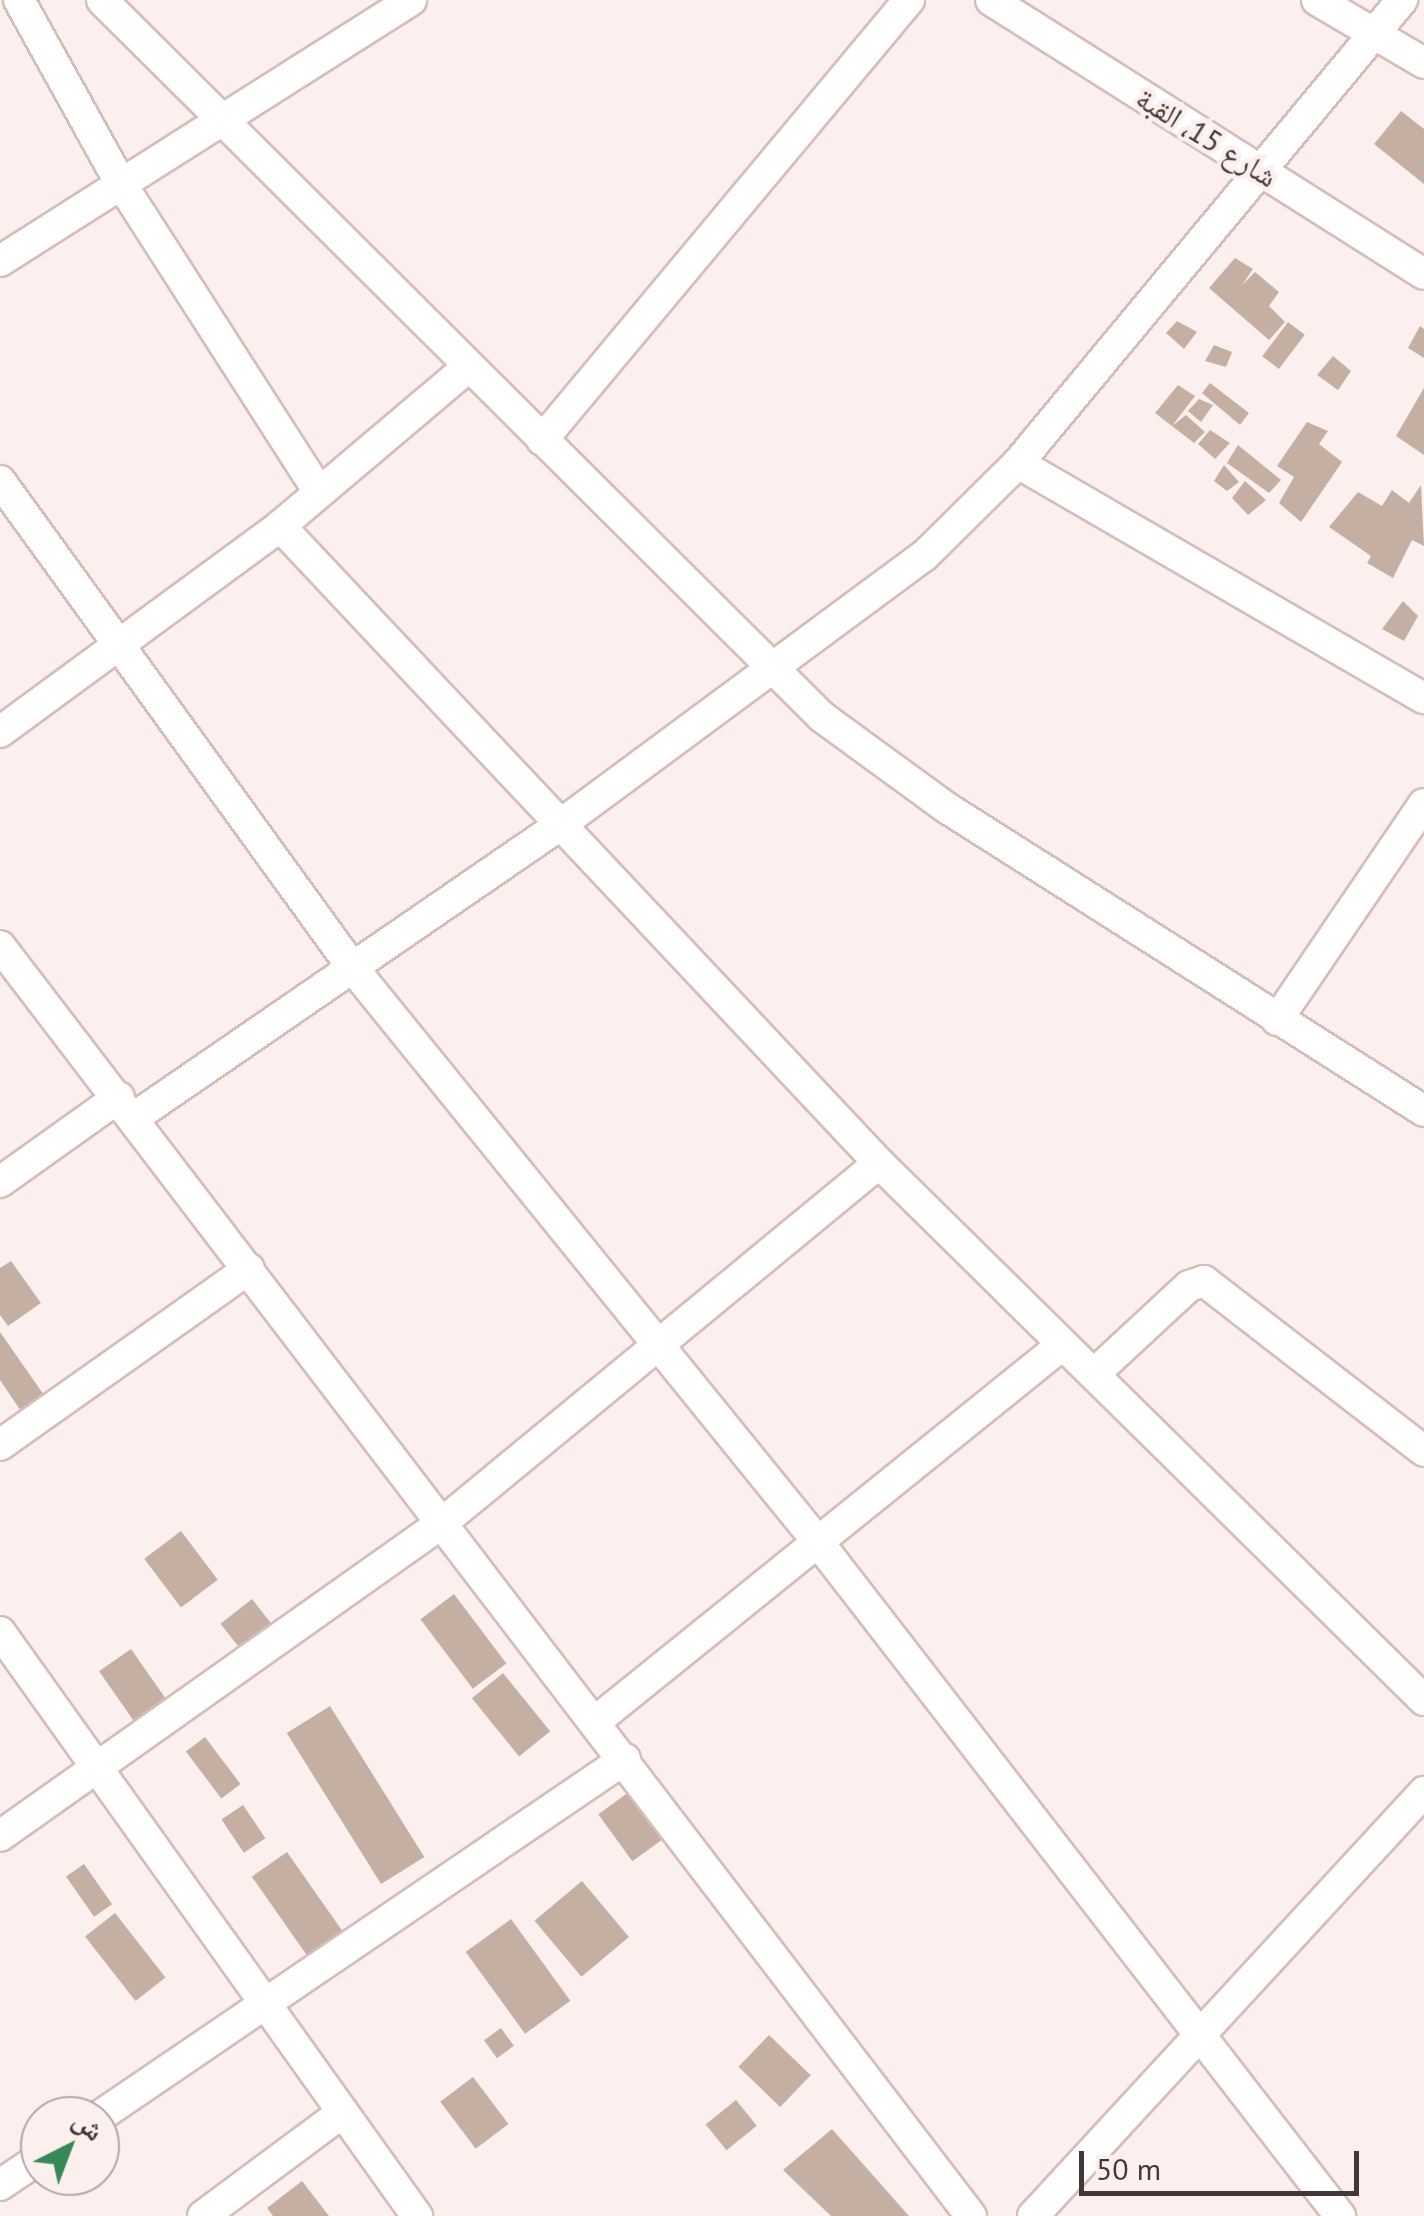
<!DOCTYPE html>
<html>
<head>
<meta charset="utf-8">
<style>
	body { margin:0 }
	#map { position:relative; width:1424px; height:2216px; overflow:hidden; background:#fcf0ef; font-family:"PT Sans","Noto Naskh Arabic",sans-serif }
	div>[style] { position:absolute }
	.building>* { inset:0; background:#c5afa3; transform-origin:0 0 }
	.roads { filter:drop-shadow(2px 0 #d7bdba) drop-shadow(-2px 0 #d7bdba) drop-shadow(0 2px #d7bdba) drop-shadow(0 -2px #d7bdba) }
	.minor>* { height:30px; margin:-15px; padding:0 15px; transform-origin:15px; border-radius:15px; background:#fff }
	span { translate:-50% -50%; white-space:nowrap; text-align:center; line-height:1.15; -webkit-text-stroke:9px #fcf0ef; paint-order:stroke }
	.street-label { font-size:30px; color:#433837 }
	.north { position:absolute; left:20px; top:2096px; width:100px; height:100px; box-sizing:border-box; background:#fcf0ef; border:2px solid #b2a6a5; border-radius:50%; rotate:42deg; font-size:28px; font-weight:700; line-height:40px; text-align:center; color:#433837 }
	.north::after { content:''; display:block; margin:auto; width:35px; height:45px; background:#388858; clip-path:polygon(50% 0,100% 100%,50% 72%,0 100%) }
	.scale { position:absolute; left:1079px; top:2151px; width:280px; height:45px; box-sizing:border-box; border:5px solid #433837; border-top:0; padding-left:12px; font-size:30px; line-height:35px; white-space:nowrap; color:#433837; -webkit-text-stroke:8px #fcf0ef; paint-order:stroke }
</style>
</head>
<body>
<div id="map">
	<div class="building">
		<div style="clip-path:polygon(1401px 111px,1424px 129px,1424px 184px,1374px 144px)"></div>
		<div style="clip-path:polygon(1235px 258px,1253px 269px,1242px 285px,1255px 272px,1279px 292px,1269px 306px,1285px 322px,1269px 340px,1209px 288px)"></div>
		<div style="clip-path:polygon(1177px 321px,1197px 332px,1184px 349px,1166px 333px)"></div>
		<div style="left:1288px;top:322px;width:21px;height:43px;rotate:37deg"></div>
		<div style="clip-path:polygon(1420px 326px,1424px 329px,1424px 358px,1408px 348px)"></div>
		<div style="clip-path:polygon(1214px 345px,1232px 352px,1226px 367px,1205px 361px)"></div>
		<div style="clip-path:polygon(1333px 356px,1351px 371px,1338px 390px,1317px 375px)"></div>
		<div style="clip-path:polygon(1210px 383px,1249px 413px,1240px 425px,1202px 393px)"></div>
		<div style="clip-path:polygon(1178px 385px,1195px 396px,1172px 426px,1186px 415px,1205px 432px,1194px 443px,1155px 413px)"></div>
		<div style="clip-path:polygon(1424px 388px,1424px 455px,1396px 436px)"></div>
		<div style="clip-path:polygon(1199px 399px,1213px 405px,1201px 422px,1188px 411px)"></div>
		<div style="clip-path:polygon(1307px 422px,1328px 431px,1319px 444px,1342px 462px,1301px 522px,1279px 503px,1294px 477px,1277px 466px)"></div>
		<div style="clip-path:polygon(1210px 430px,1230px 443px,1215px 459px,1198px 444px)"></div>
		<div style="clip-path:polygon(1238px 445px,1281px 480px,1269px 493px,1227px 463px)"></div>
		<div style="clip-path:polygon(1224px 465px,1239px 482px,1227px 491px,1214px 481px)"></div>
		<div style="clip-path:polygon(1245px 481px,1266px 500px,1248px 515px,1232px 498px)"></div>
		<div style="clip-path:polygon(1421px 485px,1424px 546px,1412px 540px,1393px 578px,1367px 563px,1371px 556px,1329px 527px,1358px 492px,1382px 506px,1392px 490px,1409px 503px)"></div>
		<div style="clip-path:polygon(1403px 601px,1418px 616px,1404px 641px,1382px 629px)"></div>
		<div style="clip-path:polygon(11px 1261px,41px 1303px,8px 1326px,0 1315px,0 1268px)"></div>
		<div style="clip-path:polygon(0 1332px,46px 1398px,23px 1414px,0 1380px)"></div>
		<div style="left:181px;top:1531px;width:61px;height:46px;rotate:53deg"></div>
		<div style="left:454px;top:1594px;width:87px;height:42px;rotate:53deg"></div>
		<div style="left:252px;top:1599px;width:39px;height:40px;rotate:52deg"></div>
		<div style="left:131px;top:1649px;width:60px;height:39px;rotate:55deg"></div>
		<div style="left:503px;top:1673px;width:75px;height:40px;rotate:51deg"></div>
		<div style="left:330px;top:1706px;width:178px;height:51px;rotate:58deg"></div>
		<div style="left:205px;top:1737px;width:59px;height:24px;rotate:53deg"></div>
		<div style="left:629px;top:1792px;width:58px;height:38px;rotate:54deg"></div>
		<div style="left:243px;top:1805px;width:40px;height:26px;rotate:56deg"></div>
		<div style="left:287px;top:1852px;width:103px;height:43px;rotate:55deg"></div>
		<div style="left:84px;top:1864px;width:49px;height:22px;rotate:55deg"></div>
		<div style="left:582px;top:1881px;width:73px;height:62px;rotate:50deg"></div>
		<div style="left:115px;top:1913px;width:82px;height:38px;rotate:52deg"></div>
		<div style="left:511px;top:1919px;width:101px;height:56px;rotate:54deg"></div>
		<div style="left:501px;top:2028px;width:22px;height:21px;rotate:54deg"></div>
		<div style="left:769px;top:2035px;width:58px;height:44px;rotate:44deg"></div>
		<div style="left:473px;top:2077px;width:59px;height:41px;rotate:53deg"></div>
		<div style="left:736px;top:2100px;width:33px;height:39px;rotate:51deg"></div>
		<div style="clip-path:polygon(832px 2129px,909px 2216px,831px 2216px,783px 2170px)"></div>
		<div style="clip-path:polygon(302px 2181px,329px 2216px,273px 2216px,267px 2208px)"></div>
	</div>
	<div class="roads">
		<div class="minor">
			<div style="left:19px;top:0;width:208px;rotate:61deg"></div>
			<div style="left:120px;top:182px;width:368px;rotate:57.3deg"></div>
			<div style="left:102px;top:0;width:1016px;rotate:44.88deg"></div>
			<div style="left:822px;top:717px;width:155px;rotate:36.1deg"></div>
			<div style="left:947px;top:808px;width:565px;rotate:32.42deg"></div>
			<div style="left:991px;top:0;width:512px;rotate:32.33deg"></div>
			<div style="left:1317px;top:0;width:124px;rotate:30.5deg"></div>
			<div style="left:0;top:261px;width:487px;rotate:-32.4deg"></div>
			<div style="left:542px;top:440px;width:573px;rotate:-50.17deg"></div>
			<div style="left:1018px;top:463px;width:469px;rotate:30.1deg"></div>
			<div style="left:0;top:481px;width:600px;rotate:54.08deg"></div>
			<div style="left:352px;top:967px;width:740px;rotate:50.98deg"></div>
			<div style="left:818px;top:1542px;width:853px;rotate:52.24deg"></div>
			<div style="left:280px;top:526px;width:874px;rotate:46.76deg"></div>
			<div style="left:879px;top:1163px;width:765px;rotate:44.58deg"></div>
			<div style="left:0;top:732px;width:348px;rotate:-36.3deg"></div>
			<div style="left:280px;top:526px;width:246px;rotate:-40.2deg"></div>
			<div style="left:0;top:946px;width:1599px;rotate:52.6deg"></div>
			<div style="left:1277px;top:1020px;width:261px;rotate:-55.8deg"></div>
			<div style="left:135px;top:1117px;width:516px;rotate:-34.49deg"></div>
			<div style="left:560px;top:825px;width:453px;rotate:-36.5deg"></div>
			<div style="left:924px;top:556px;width:132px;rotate:-44.7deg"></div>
			<div style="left:1018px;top:463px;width:602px;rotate:-50.33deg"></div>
			<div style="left:0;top:1182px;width:146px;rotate:-35.5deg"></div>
			<div style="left:1094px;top:1374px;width:129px;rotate:-42.8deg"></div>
			<div style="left:1189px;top:1286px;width:16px;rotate:-18deg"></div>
			<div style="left:1204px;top:1281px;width:278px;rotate:37.7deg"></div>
			<div style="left:0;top:1445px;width:305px;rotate:-35.3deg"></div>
			<div style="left:0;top:1632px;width:718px;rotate:54.47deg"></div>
			<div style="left:596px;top:1721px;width:599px;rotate:-38.9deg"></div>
			<div style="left:0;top:1836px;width:542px;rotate:-35.3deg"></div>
			<div style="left:442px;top:1523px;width:566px;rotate:-39.48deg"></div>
			<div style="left:100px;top:2116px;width:635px;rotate:-34.22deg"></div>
			<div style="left:0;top:2185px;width:48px;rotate:-34deg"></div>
			<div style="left:203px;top:2216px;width:174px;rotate:-36.6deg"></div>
			<div style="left:1033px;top:2216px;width:577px;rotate:-47.32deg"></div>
		</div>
	</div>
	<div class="street-label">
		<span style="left:1207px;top:137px;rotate:32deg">شارع 15، القبة</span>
	</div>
	<div class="north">ش</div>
	<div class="scale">50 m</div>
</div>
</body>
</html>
